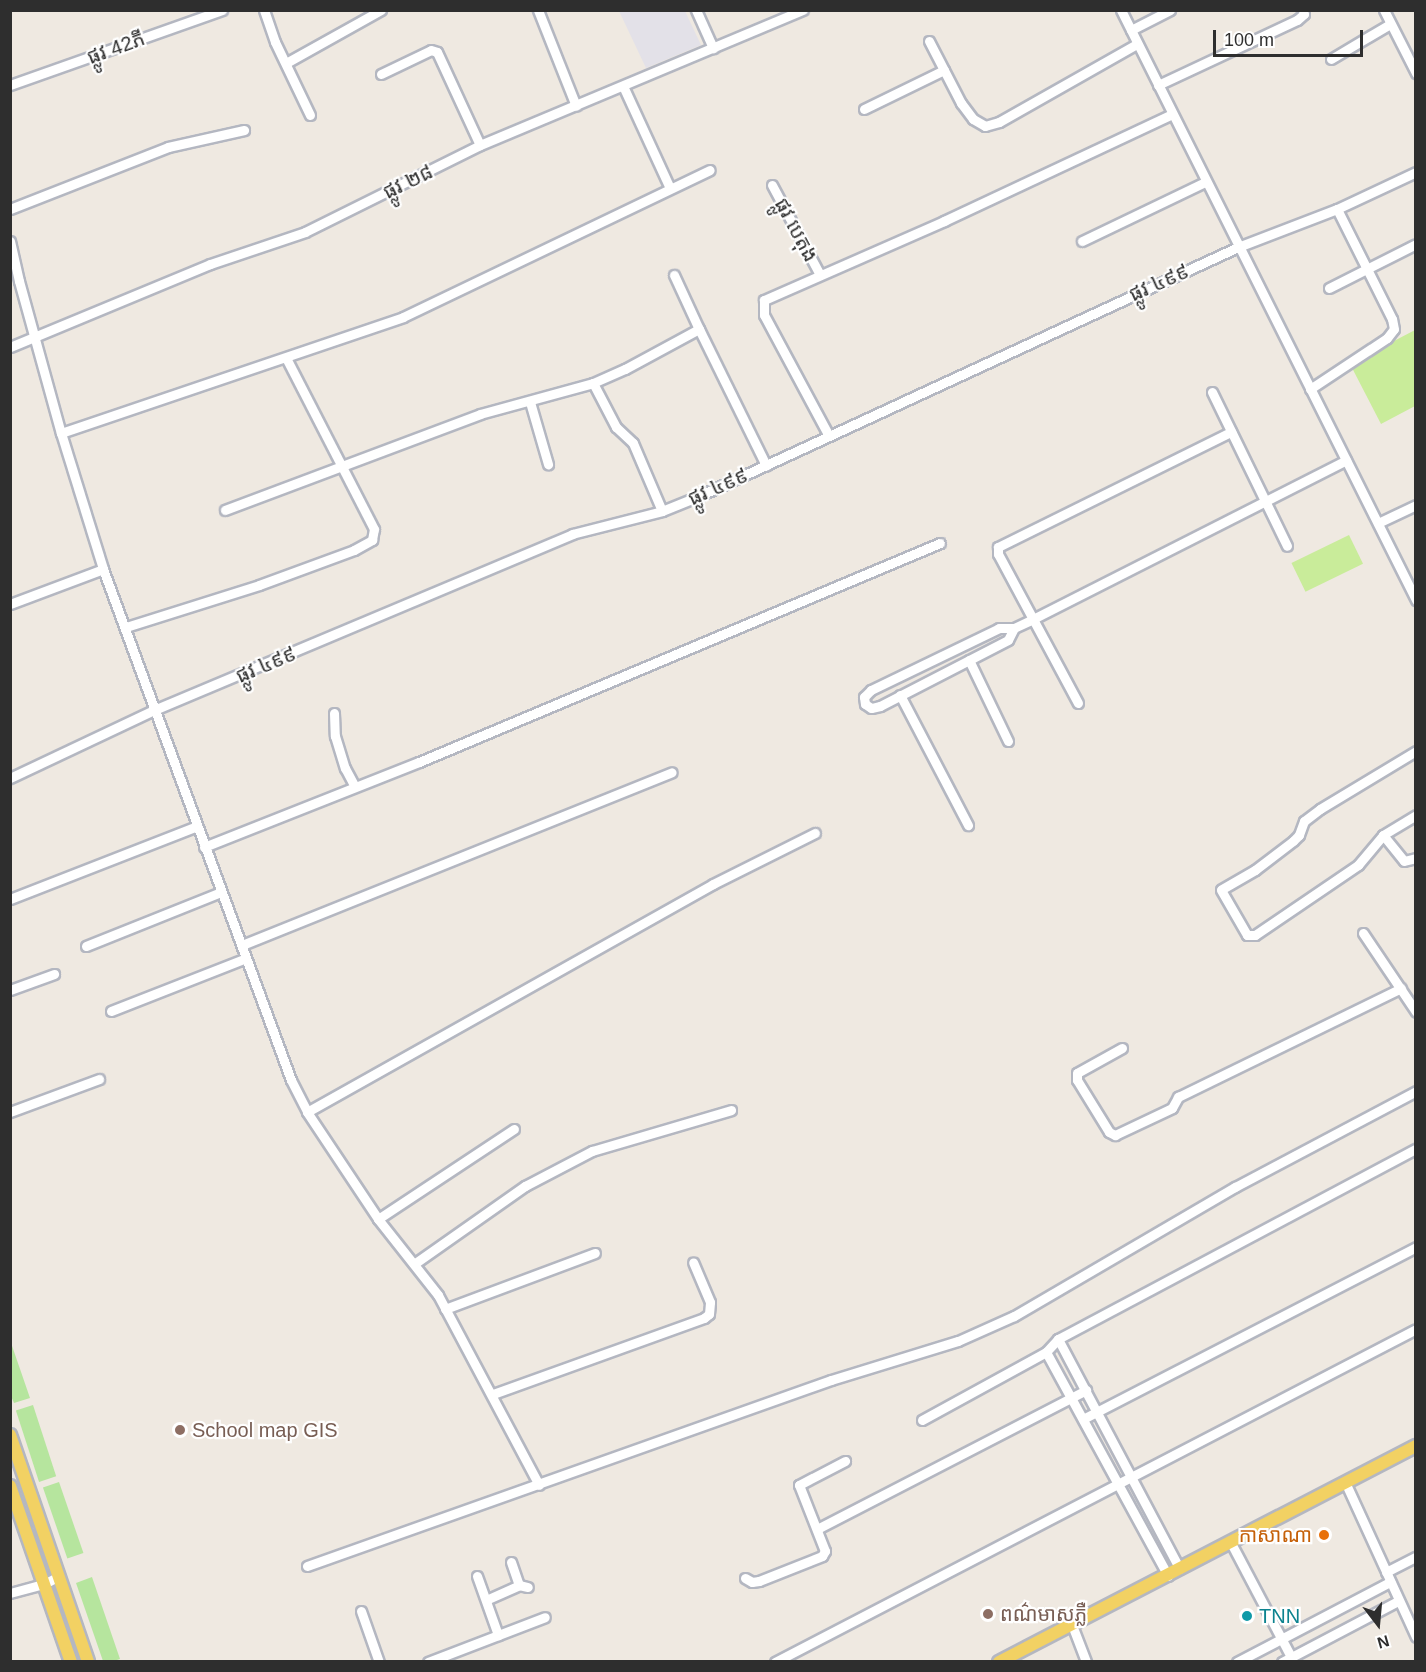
<!DOCTYPE html>
<html>
<head>
<meta charset="utf-8">
<style>
	body { margin:0 }
	#map { position:relative; width:1426px; height:1672px; overflow:hidden; background:#efe9e1; font-family:Arial,"Noto Sans Khmer",sans-serif }
	div>[style] { position:absolute }
	.industrial>* { inset:0; background:#e3e1e8 }
	.green>* { inset:0; background:#b6e59e; transform-origin:0 0 }
	.pitch>* { inset:0; background:#c9ec9a; transform-origin:0 0 }
	.roads { filter:drop-shadow(2px 0 #b4b7c1) drop-shadow(-2px 0 #b4b7c1) drop-shadow(0 2px #b4b7c1) drop-shadow(0 -2px #b4b7c1) }
	.minor>* { height:9px; margin:-4.5px; padding:0 4.5px; transform-origin:4.5px; border-radius:4.5px; background:#fff }
	.major>* { height:12px; margin:-6px; padding:0 6px; transform-origin:6px; border-radius:6px; background:#f2d163 }
	.dots>* { width:16px; height:16px; translate:-50% -50%; box-sizing:border-box; border:3px solid #fff; border-radius:50% }
	span { translate:-50% -50%; white-space:nowrap; text-align:center; line-height:1.15; -webkit-text-stroke:4.5px #fff; paint-order:stroke }
	.street-label { font-size:20px; color:#2e2e2e }
	.education-label { font-size:20px; color:#785e54 }
	.left { translate:0 -50%; text-align:left }
	.food-label { font-size:20px; color:#c56008 }
	.right { translate:-100% -50%; text-align:right }
	.culture-label { font-size:20px; color:#0d838f }
	.frame { position:absolute; inset:0; border:12px solid #2e2e2e; pointer-events:none }
	.north { position:absolute; left:1348px; top:1594px; width:60px; height:60px; -webkit-text-stroke:4px #fff; paint-order:stroke; rotate:164deg; font-size:16px; font-weight:700; line-height:24px; text-align:center; color:#2e2e2e }
	.north::after { content:''; display:block; margin:auto; width:21px; height:27px; background:#2e2e2e; clip-path:polygon(50% 0,100% 100%,50% 72%,0 100%) }
	.scale { position:absolute; left:1213px; top:30px; width:150px; height:27px; box-sizing:border-box; border:3px solid #2e2e2e; border-top:0; padding-left:8px; font-size:18px; line-height:21px; white-space:nowrap; color:#2e2e2e; -webkit-text-stroke:4px #fff; paint-order:stroke }
</style>
</head>
<body>
<div id="map">
	<div class="industrial">
		<div style="clip-path:polygon(619px 11px,685px 11px,701px 45px,646px 68px)"></div>
	</div>
	<div class="green">
		<div style="clip-path:polygon(10px 1340px,30px 1398px,14px 1403px,10px 1394px)"></div>
		<div style="left:33px;top:1405px;width:75px;height:18px;rotate:72deg"></div>
		<div style="left:59px;top:1482px;width:75px;height:17px;rotate:71deg"></div>
		<div style="clip-path:polygon(92px 1577px,120px 1659px,114px 1661px,103px 1661px,76px 1583px)"></div>
	</div>
	<div class="pitch">
		<div style="clip-path:polygon(1415px 330px,1415px 406px,1381px 424px,1350px 364px)"></div>
		<div style="left:1349px;top:535px;width:32px;height:64px;rotate:64deg"></div>
	</div>
	<div class="roads">
		<div class="minor">
			<div style="left:264px;top:10px;width:34px;rotate:71deg"></div>
			<div style="left:275px;top:42px;width:81px;rotate:64.4deg"></div>
			<div style="left:538px;top:10px;width:103px;rotate:68.4deg"></div>
			<div style="left:696px;top:10px;width:42px;rotate:65.9deg"></div>
			<div style="left:1121px;top:10px;width:660px;rotate:63.43deg"></div>
			<div style="left:1384px;top:10px;width:71px;rotate:63.1deg"></div>
			<div style="left:1131px;top:30px;width:44px;rotate:-27.1deg"></div>
			<div style="left:929px;top:41px;width:70px;rotate:62.7deg"></div>
			<div style="left:961px;top:103px;width:20px;rotate:53deg"></div>
			<div style="left:973px;top:119px;width:14px;rotate:30deg"></div>
			<div style="left:985px;top:126px;width:15px;rotate:-16deg"></div>
			<div style="left:999px;top:122px;width:159px;rotate:-29.5deg"></div>
			<div style="left:1331px;top:59px;width:69px;rotate:-30.7deg"></div>
			<div style="left:286px;top:63px;width:109px;rotate:-29.2deg"></div>
			<div style="left:381px;top:74px;width:55px;rotate:-25.6deg"></div>
			<div style="left:431px;top:50px;width:6px;rotate:18deg"></div>
			<div style="left:437px;top:52px;width:102px;rotate:65.2deg"></div>
			<div style="left:10px;top:85px;width:225px;rotate:-19.5deg"></div>
			<div style="left:1158px;top:85px;width:153px;rotate:-25.1deg"></div>
			<div style="left:1297px;top:20px;width:9px;rotate:-41deg"></div>
			<div style="left:1304px;top:14px;width:4px;rotate:-104deg"></div>
			<div style="left:623px;top:86px;width:112px;rotate:65.3deg"></div>
			<div style="left:864px;top:109px;width:89px;rotate:-26deg"></div>
			<div style="left:772px;top:185px;width:102px;rotate:61.9deg"></div>
			<div style="left:10px;top:209px;width:170px;rotate:-21.4deg"></div>
			<div style="left:168px;top:147px;width:78px;rotate:-12.6deg"></div>
			<div style="left:10px;top:241px;width:41px;rotate:77.3deg"></div>
			<div style="left:19px;top:281px;width:158px;rotate:74.6deg"></div>
			<div style="left:61px;top:433px;width:142px;rotate:72.8deg"></div>
			<div style="left:103px;top:569px;width:544px;rotate:69.8deg"></div>
			<div style="left:291px;top:1080px;width:36px;rotate:63deg"></div>
			<div style="left:307px;top:1112px;width:128px;rotate:56.4deg"></div>
			<div style="left:378px;top:1219px;width:97px;rotate:51.7deg"></div>
			<div style="left:438px;top:1295px;width:215px;rotate:62deg"></div>
			<div style="left:1082px;top:241px;width:136px;rotate:-25.6deg"></div>
			<div style="left:674px;top:275px;width:60px;rotate:65.2deg"></div>
			<div style="left:1329px;top:288px;width:97px;rotate:-26.8deg"></div>
			<div style="left:10px;top:347px;width:217px;rotate:-22.5deg"></div>
			<div style="left:210px;top:264px;width:100px;rotate:-18.6deg"></div>
			<div style="left:305px;top:232px;width:195px;rotate:-26.4deg"></div>
			<div style="left:480px;top:145px;width:350px;rotate:-22.7deg"></div>
			<div style="left:593px;top:383px;width:50px;rotate:62.4deg"></div>
			<div style="left:616px;top:427px;width:23px;rotate:43deg"></div>
			<div style="left:633px;top:443px;width:74px;rotate:66.9deg"></div>
			<div style="left:1310px;top:389px;width:92px;rotate:-33.5deg"></div>
			<div style="left:1387px;top:338px;width:11px;rotate:-52deg"></div>
			<div style="left:1394px;top:329px;width:10px;rotate:-101deg"></div>
			<div style="left:1392px;top:319px;width:123px;rotate:-116.6deg"></div>
			<div style="left:1212px;top:392px;width:171px;rotate:64deg"></div>
			<div style="left:530px;top:402px;width:65px;rotate:73.8deg"></div>
			<div style="left:61px;top:433px;width:361px;rotate:-18.7deg"></div>
			<div style="left:403px;top:317px;width:340px;rotate:-25.6deg"></div>
			<div style="left:829px;top:436px;width:137px;rotate:-118.2deg"></div>
			<div style="left:764px;top:315px;width:15px;rotate:-90deg"></div>
			<div style="left:764px;top:300px;width:197px;rotate:-23.7deg"></div>
			<div style="left:944px;top:221px;width:252px;rotate:-25.1deg"></div>
			<div style="left:225px;top:510px;width:272px;rotate:-20.6deg"></div>
			<div style="left:480px;top:414px;width:117px;rotate:-15.3deg"></div>
			<div style="left:593px;top:383px;width:35px;rotate:-24deg"></div>
			<div style="left:625px;top:369px;width:84px;rotate:-28.4deg"></div>
			<div style="left:699px;top:329px;width:152px;rotate:63.8deg"></div>
			<div style="left:1378px;top:523px;width:42px;rotate:-25.3deg"></div>
			<div style="left:10px;top:604px;width:99px;rotate:-20.6deg"></div>
			<div style="left:126px;top:627px;width:139px;rotate:-17.5deg"></div>
			<div style="left:259px;top:585px;width:101px;rotate:-20.2deg"></div>
			<div style="left:354px;top:550px;width:21px;rotate:-29deg"></div>
			<div style="left:372px;top:540px;width:11px;rotate:-80deg"></div>
			<div style="left:374px;top:529px;width:192px;rotate:-117.2deg"></div>
			<div style="left:1014px;top:628px;width:13px;rotate:117deg"></div>
			<div style="left:1008px;top:640px;width:144px;rotate:152.7deg"></div>
			<div style="left:880px;top:706px;width:9px;rotate:167deg"></div>
			<div style="left:871px;top:708px;width:7px;rotate:-146deg"></div>
			<div style="left:865px;top:704px;width:7px;rotate:-98deg"></div>
			<div style="left:864px;top:697px;width:10px;rotate:-45deg"></div>
			<div style="left:871px;top:690px;width:142px;rotate:-25.8deg"></div>
			<div style="left:999px;top:628px;width:15px"></div>
			<div style="left:1014px;top:628px;width:21px;rotate:-25deg"></div>
			<div style="left:1033px;top:619px;width:351px;rotate:-26.9deg"></div>
			<div style="left:969px;top:660px;width:90px;rotate:64.3deg"></div>
			<div style="left:900px;top:695px;width:147px;rotate:62.4deg"></div>
			<div style="left:1078px;top:703px;width:169px;rotate:-118.2deg"></div>
			<div style="left:998px;top:554px;width:7px;rotate:-90deg"></div>
			<div style="left:998px;top:547px;width:260px;rotate:-26.3deg"></div>
			<div style="left:334px;top:713px;width:23px;rotate:88deg"></div>
			<div style="left:335px;top:736px;width:34px;rotate:73deg"></div>
			<div style="left:345px;top:768px;width:21px;rotate:62deg"></div>
			<div style="left:1416px;top:751px;width:112px;rotate:148.9deg"></div>
			<div style="left:1320px;top:809px;width:20px;rotate:143deg"></div>
			<div style="left:1304px;top:821px;width:15px;rotate:110deg"></div>
			<div style="left:1299px;top:835px;width:8px;rotate:135deg"></div>
			<div style="left:1293px;top:841px;width:48px;rotate:142.7deg"></div>
			<div style="left:1255px;top:870px;width:39px;rotate:150deg"></div>
			<div style="left:1221px;top:890px;width:52px;rotate:60deg"></div>
			<div style="left:1247px;top:935px;width:8px"></div>
			<div style="left:1255px;top:935px;width:125px;rotate:-34.2deg"></div>
			<div style="left:1358px;top:865px;width:39px;rotate:-50deg"></div>
			<div style="left:1383px;top:835px;width:39px;rotate:-31deg"></div>
			<div style="left:10px;top:778px;width:159px;rotate:-25.3deg"></div>
			<div style="left:154px;top:710px;width:454px;rotate:-22.8deg"></div>
			<div style="left:572px;top:534px;width:93px;rotate:-14.3deg"></div>
			<div style="left:662px;top:511px;width:38px;rotate:-22deg"></div>
			<div style="left:697px;top:497px;width:596px;rotate:-24.8deg"></div>
			<div style="left:1238px;top:247px;width:106px;rotate:-21deg"></div>
			<div style="left:1337px;top:209px;width:87px;rotate:-25.1deg"></div>
			<div style="left:1383px;top:835px;width:33px;rotate:51deg"></div>
			<div style="left:1404px;top:861px;width:12px;rotate:-14deg"></div>
			<div style="left:204px;top:847px;width:231px;rotate:-21.6deg"></div>
			<div style="left:419px;top:762px;width:565px;rotate:-22.8deg"></div>
			<div style="left:10px;top:899px;width:201px;rotate:-21.3deg"></div>
			<div style="left:1363px;top:933px;width:95px;rotate:56.1deg"></div>
			<div style="left:242px;top:945px;width:463px;rotate:-21.9deg"></div>
			<div style="left:86px;top:946px;width:145px;rotate:-21.8deg"></div>
			<div style="left:10px;top:990px;width:47px;rotate:-20deg"></div>
			<div style="left:111px;top:1011px;width:145px;rotate:-21.4deg"></div>
			<div style="left:1122px;top:1048px;width:51px;rotate:150.9deg"></div>
			<div style="left:1077px;top:1073px;width:7px;rotate:90deg"></div>
			<div style="left:1077px;top:1080px;width:61px;rotate:58.4deg"></div>
			<div style="left:1109px;top:1132px;width:7px;rotate:27deg"></div>
			<div style="left:1115px;top:1135px;width:63px;rotate:-25.3deg"></div>
			<div style="left:1172px;top:1108px;width:13px;rotate:-61deg"></div>
			<div style="left:1178px;top:1097px;width:248px;rotate:-26deg"></div>
			<div style="left:10px;top:1112px;width:95px;rotate:-20.3deg"></div>
			<div style="left:307px;top:1112px;width:466px;rotate:-29.3deg"></div>
			<div style="left:713px;top:884px;width:114px;rotate:-26.6deg"></div>
			<div style="left:378px;top:1219px;width:163px;rotate:-33.5deg"></div>
			<div style="left:414px;top:1264px;width:136px;rotate:-35.1deg"></div>
			<div style="left:525px;top:1186px;width:76px;rotate:-27.6deg"></div>
			<div style="left:592px;top:1151px;width:145px;rotate:-16.4deg"></div>
			<div style="left:445px;top:1309px;width:160px;rotate:-20.5deg"></div>
			<div style="left:1058px;top:1339px;width:260px;rotate:62.1deg"></div>
			<div style="left:1046px;top:1352px;width:255px;rotate:61.4deg"></div>
			<div style="left:493px;top:1394px;width:224px;rotate:-19.8deg"></div>
			<div style="left:704px;top:1318px;width:6px;rotate:-39deg"></div>
			<div style="left:709px;top:1314px;width:12px;rotate:-85deg"></div>
			<div style="left:710px;top:1302px;width:43px;rotate:-113deg"></div>
			<div style="left:1083px;top:1419px;width:375px;rotate:-27.3deg"></div>
			<div style="left:922px;top:1420px;width:141px;rotate:-28.7deg"></div>
			<div style="left:1046px;top:1352px;width:18px;rotate:-47deg"></div>
			<div style="left:1058px;top:1339px;width:405px;rotate:-28deg"></div>
			<div style="left:1346px;top:1484px;width:168px;rotate:65.4deg"></div>
			<div style="left:817px;top:1529px;width:303px;rotate:-27.3deg"></div>
			<div style="left:1231px;top:1543px;width:129px;rotate:62.2deg"></div>
			<div style="left:511px;top:1562px;width:24px;rotate:71deg"></div>
			<div style="left:307px;top:1566px;width:556px;rotate:-19.54deg"></div>
			<div style="left:831px;top:1380px;width:133px;rotate:-17.1deg"></div>
			<div style="left:958px;top:1341px;width:61px;rotate:-24.1deg"></div>
			<div style="left:1014px;top:1316px;width:256px;rotate:-30.3deg"></div>
			<div style="left:1235px;top:1187px;width:205px;rotate:-27.9deg"></div>
			<div style="left:1386px;top:1572px;width:34px;rotate:-27deg"></div>
			<div style="left:477px;top:1576px;width:63px;rotate:70.4deg"></div>
			<div style="left:745px;top:1578px;width:8px;rotate:30deg"></div>
			<div style="left:752px;top:1582px;width:7px;rotate:-8deg"></div>
			<div style="left:759px;top:1581px;width:68px;rotate:-21.6deg"></div>
			<div style="left:822px;top:1556px;width:6px;rotate:-59deg"></div>
			<div style="left:825px;top:1551px;width:71px;rotate:-111.5deg"></div>
			<div style="left:799px;top:1485px;width:52px;rotate:-27.6deg"></div>
			<div style="left:10px;top:1593px;width:35px;rotate:-15deg"></div>
			<div style="left:44px;top:1584px;width:17px;rotate:-28deg"></div>
			<div style="left:486px;top:1600px;width:36px;rotate:-24deg"></div>
			<div style="left:519px;top:1585px;width:9px;rotate:13deg"></div>
			<div style="left:361px;top:1611px;width:54px;rotate:70.6deg"></div>
			<div style="left:1072px;top:1625px;width:40px;rotate:69deg"></div>
			<div style="left:428px;top:1662px;width:125px;rotate:-21deg"></div>
			<div style="left:775px;top:1662px;width:722px;rotate:-27.45deg"></div>
			<div style="left:1237px;top:1662px;width:173px;rotate:-27.6deg"></div>
			<div style="left:1282px;top:1662px;width:131px;rotate:-27.7deg"></div>
		</div>
		<div class="major">
			<div style="left:10px;top:1435px;width:240px;rotate:71deg"></div>
			<div style="left:10px;top:1486px;width:186px;rotate:70.9deg"></div>
			<div style="left:999px;top:1662px;width:470px;rotate:-27.4deg"></div>
		</div>
	</div>
	<div class="dots">
		<div style="left:180px;top:1430px;background:#8d6e63"></div>
		<div style="left:1324px;top:1535px;background:#e8710a"></div>
		<div style="left:988px;top:1614px;background:#8d6e63"></div>
		<div style="left:1247px;top:1616px;background:#0f9aa8"></div>
	</div>
	<div class="street-label">
		<span style="left:116px;top:48px;rotate:-20deg">ផ្លូវ 42ភី</span>
		<span style="left:408px;top:182px;rotate:-26deg">ផ្លូវ ២៨</span>
		<span style="left:796px;top:230px;rotate:62deg">ផ្លូវ បេតុង</span>
		<span style="left:1159px;top:283px;rotate:-24deg">ផ្លូវ ៤៩៩</span>
		<span style="left:718px;top:487px;rotate:-24deg">ផ្លូវ ៤៩៩</span>
		<span style="left:266px;top:665px;rotate:-23deg">ផ្លូវ ៤៩៩</span>
	</div>
	<div class="education-label">
		<span class="left" style="left:192px;top:1430px">School map GIS</span>
		<span class="left" style="left:1000px;top:1614px">ពណ៌មាសភ្លឺ</span>
	</div>
	<div class="food-label">
		<span class="right" style="left:1312px;top:1535px">កាសាណា</span>
	</div>
	<div class="culture-label">
		<span class="left" style="left:1259px;top:1616px">TNN</span>
	</div>
	<div class="frame"></div>
	<div class="north">N</div>
	<div class="scale">100 m</div>
</div>
</body>
</html>
